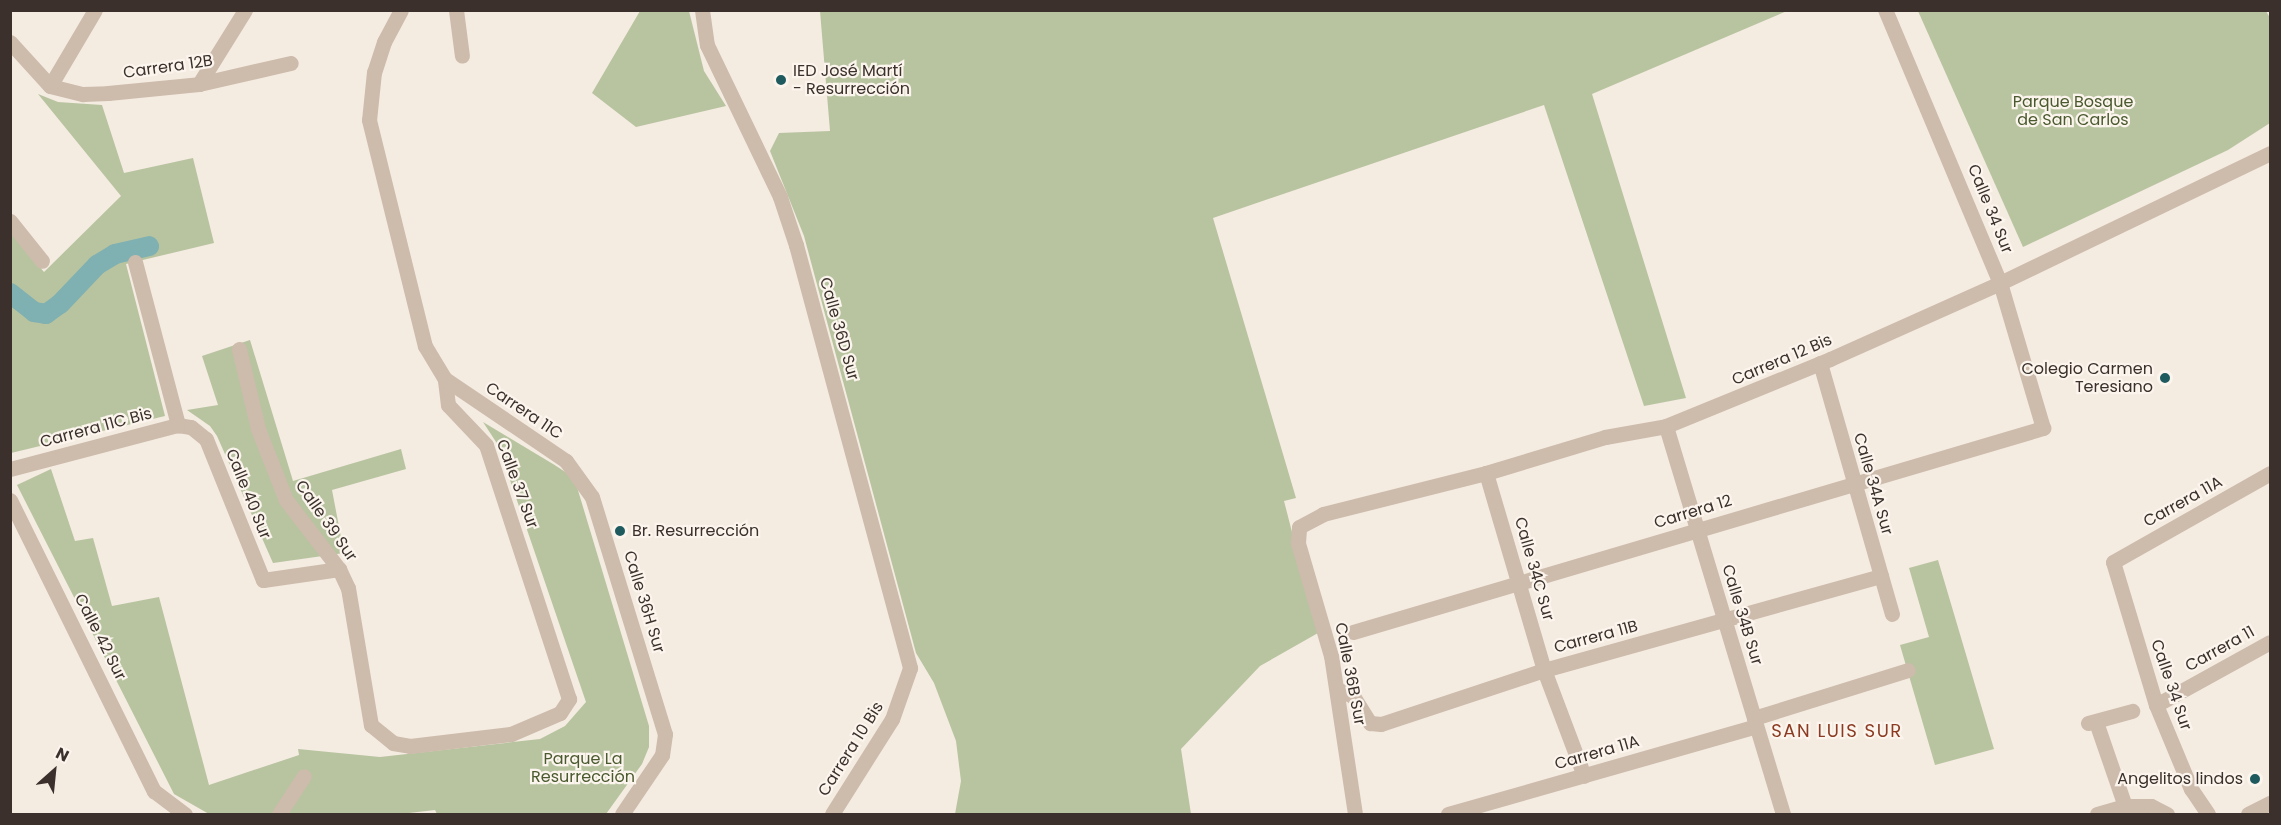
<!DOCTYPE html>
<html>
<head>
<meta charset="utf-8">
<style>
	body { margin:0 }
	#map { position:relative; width:2281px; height:825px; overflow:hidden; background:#f4ebe1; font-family:Poppins,sans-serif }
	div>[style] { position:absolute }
	.green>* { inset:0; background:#b8c4a0 }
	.canal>* { height:20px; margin:-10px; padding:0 10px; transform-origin:10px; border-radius:10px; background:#7fb0b2 }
	.minor>* { height:15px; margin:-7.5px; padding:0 7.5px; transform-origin:7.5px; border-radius:7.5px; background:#cdbbac }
	.tertiary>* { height:15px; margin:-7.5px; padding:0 7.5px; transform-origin:7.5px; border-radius:7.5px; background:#cdbbac }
	.dots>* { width:16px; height:16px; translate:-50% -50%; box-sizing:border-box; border:3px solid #fbf5ee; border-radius:50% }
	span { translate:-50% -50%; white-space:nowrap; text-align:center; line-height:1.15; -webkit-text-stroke:4.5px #fbf5ee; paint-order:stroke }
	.street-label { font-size:16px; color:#3b302b }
	.poi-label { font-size:16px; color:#3b302b }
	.left { translate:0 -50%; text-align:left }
	.right { translate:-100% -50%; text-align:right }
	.park-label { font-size:16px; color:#4a5a2e }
	.neighbourhood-label { font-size:18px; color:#8c3b22; letter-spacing:1.5px }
	.frame { position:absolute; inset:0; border:12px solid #3b302b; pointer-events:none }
	.north { position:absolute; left:24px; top:741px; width:60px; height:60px; -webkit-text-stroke:4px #fbf5ee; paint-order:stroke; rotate:27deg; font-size:16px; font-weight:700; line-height:24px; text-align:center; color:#3b302b }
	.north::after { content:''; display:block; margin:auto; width:21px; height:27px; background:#3b302b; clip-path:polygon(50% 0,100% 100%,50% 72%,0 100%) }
</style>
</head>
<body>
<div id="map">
	<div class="green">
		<div style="clip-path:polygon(640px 11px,689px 11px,704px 71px,726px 106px,636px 127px,592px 93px)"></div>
		<div style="clip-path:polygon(820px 11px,1787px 11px,1592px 94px,1686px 398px,1644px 406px,1544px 105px,1213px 218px,1296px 498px,1284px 501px,1318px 633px,1260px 666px,1181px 749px,1191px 814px,955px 814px,961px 781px,956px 741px,934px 683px,916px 653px,804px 236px,770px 151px,779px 133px,830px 131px)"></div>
		<div style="clip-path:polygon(1918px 11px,2266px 11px,2270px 18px,2270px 123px,2228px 150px,2023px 247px)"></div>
		<div style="clip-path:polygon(38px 94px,58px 102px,102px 105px,124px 173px,193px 158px,214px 243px,126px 264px,165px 416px,11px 453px,10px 231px,44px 272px,121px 196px)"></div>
		<div style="clip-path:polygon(250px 340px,293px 481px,401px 449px,406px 469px,332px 490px,344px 553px,273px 563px,217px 436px,210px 426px,187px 410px,218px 405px,202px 356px)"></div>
		<div style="clip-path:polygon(483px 422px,553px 464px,570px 475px,577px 487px,649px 726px,649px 747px,642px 764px,606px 814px,437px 814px,435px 810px,400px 814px,209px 814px,174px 794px,17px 485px,51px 469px,75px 541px,93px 538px,112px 606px,159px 597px,209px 785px,299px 755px,298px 749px,380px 757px,540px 739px,565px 726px,586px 702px,498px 445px)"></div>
		<div style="clip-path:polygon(1938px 560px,1994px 749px,1935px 765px,1900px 645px,1929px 637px,1909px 568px)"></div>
	</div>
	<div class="canal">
		<div style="left:10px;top:293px;width:31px;rotate:38deg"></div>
		<div style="left:34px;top:312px;width:12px;rotate:9deg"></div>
		<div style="left:46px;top:314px;width:17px;rotate:-36deg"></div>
		<div style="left:60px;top:304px;width:54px;rotate:-46.5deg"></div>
		<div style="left:97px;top:265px;width:21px;rotate:-31deg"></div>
		<div style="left:115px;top:254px;width:35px;rotate:-13deg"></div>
	</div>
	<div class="minor">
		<div style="left:456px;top:10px;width:46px;rotate:82.6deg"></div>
		<div style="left:702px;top:10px;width:35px;rotate:82deg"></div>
		<div style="left:707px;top:45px;width:169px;rotate:64.3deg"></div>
		<div style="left:780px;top:197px;width:51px;rotate:71.6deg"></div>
		<div style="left:796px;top:245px;width:438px;rotate:74.9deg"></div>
		<div style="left:910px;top:668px;width:54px;rotate:109.4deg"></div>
		<div style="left:892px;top:719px;width:112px;rotate:122.3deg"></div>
		<div style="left:10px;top:42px;width:59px;rotate:47.7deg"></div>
		<div style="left:199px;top:84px;width:87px;rotate:-58.1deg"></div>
		<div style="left:50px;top:86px;width:34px;rotate:14deg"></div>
		<div style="left:83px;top:94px;width:25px;rotate:-2deg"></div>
		<div style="left:108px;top:93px;width:91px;rotate:-5.6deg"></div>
		<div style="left:199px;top:84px;width:94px;rotate:-12.9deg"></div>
		<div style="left:50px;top:86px;width:88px;rotate:-59.4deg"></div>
		<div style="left:10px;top:221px;width:51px;rotate:51.3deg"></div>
		<div style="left:135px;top:262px;width:169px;rotate:75.2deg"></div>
		<div style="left:239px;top:349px;width:82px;rotate:76.6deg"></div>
		<div style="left:258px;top:429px;width:76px;rotate:68.5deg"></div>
		<div style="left:286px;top:500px;width:87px;rotate:52.5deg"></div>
		<div style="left:339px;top:569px;width:21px;rotate:65deg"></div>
		<div style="left:348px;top:588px;width:139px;rotate:80.5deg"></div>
		<div style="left:371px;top:725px;width:28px;rotate:39deg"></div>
		<div style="left:393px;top:743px;width:17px;rotate:10deg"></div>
		<div style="left:410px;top:746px;width:102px;rotate:-6.8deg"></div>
		<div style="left:511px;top:734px;width:53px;rotate:-23.2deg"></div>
		<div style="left:560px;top:713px;width:17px;rotate:-57deg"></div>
		<div style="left:569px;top:699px;width:267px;rotate:-108.1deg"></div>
		<div style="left:486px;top:445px;width:55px;rotate:-133.5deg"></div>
		<div style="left:448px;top:405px;width:26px;rotate:-97deg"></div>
		<div style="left:1820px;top:363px;width:261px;rotate:74deg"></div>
		<div style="left:10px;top:469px;width:174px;rotate:-14.7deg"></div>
		<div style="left:178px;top:425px;width:13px;rotate:9deg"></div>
		<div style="left:191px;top:427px;width:19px;rotate:39deg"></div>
		<div style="left:206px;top:439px;width:152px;rotate:68deg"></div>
		<div style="left:263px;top:580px;width:77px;rotate:-8.2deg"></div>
		<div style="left:1486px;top:473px;width:205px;rotate:73.6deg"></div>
		<div style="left:1544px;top:670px;width:113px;rotate:69.3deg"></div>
		<div style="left:10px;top:500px;width:325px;rotate:63.7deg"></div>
		<div style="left:154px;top:791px;width:39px;rotate:37deg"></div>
		<div style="left:1353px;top:632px;width:720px;rotate:-16.47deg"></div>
		<div style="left:2043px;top:428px;width:151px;rotate:-106.5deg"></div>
		<div style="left:2000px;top:283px;width:300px;rotate:-25.7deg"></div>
		<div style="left:1337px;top:689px;width:17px;rotate:24deg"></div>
		<div style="left:1353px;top:696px;width:32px;rotate:58deg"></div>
		<div style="left:1370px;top:723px;width:11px;rotate:5deg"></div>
		<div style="left:1381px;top:724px;width:172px;rotate:-18.3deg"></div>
		<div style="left:1544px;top:670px;width:350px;rotate:-15.6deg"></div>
		<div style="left:2156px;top:705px;width:130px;rotate:-28.9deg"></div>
		<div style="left:1754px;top:718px;width:161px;rotate:-17.3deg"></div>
		<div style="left:2096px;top:722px;width:89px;rotate:71deg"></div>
		<div style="left:2088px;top:723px;width:46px;rotate:-15.3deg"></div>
		<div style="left:279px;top:814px;width:45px;rotate:-56.7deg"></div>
		<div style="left:1355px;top:814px;width:160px;rotate:-98.6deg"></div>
		<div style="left:1331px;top:656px;width:118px;rotate:-106.3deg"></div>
		<div style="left:1298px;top:543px;width:16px;rotate:-86deg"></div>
		<div style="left:1299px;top:527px;width:27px;rotate:-28deg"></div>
		<div style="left:1323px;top:514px;width:168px;rotate:-14.1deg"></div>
		<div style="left:1486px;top:473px;width:124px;rotate:-16.8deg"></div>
		<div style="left:1605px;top:437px;width:62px;rotate:-10.2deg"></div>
		<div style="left:1448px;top:814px;width:320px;rotate:-15.9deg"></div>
		<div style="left:2097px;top:814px;width:29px;rotate:-16deg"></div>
		<div style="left:2125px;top:806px;width:26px"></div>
		<div style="left:2151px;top:806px;width:18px;rotate:27deg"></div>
		<div style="left:2208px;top:814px;width:30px;rotate:-124deg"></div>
		<div style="left:2191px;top:789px;width:91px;rotate:-112.6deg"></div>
		<div style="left:2156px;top:705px;width:149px;rotate:-106.7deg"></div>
		<div style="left:2113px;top:562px;width:180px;rotate:-29.5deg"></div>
		<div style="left:2248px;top:814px;width:25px;rotate:-27deg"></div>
	</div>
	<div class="tertiary">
		<div style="left:401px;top:10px;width:36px;rotate:118deg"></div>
		<div style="left:384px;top:42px;width:32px;rotate:108deg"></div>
		<div style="left:374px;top:72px;width:48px;rotate:95.9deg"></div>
		<div style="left:369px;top:120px;width:233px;rotate:76.1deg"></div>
		<div style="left:425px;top:346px;width:39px;rotate:59deg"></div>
		<div style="left:445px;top:379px;width:146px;rotate:34.1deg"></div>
		<div style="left:566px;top:461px;width:44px;rotate:54.2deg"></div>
		<div style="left:592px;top:497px;width:248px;rotate:72.9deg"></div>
		<div style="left:665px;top:734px;width:21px;rotate:98deg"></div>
		<div style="left:662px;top:755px;width:71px;rotate:124.1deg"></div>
		<div style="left:1783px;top:814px;width:405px;rotate:-106.8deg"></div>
		<div style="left:1666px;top:426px;width:177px;rotate:-22.2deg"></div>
		<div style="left:1830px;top:359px;width:186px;rotate:-24.1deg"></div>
		<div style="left:2000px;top:283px;width:296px;rotate:-112.8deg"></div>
	</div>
	<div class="dots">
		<div style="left:781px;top:80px;background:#1f5a5e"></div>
		<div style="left:2165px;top:378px;background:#1f5a5e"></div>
		<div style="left:620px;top:531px;background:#1f5a5e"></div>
		<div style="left:2255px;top:779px;background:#1f5a5e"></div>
	</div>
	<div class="street-label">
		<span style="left:168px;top:67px;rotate:-8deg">Carrera 12B</span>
		<span style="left:1990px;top:209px;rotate:68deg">Calle 34 Sur</span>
		<span style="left:839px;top:329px;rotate:74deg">Calle 36D Sur</span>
		<span style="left:1782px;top:360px;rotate:-23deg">Carrera 12 Bis</span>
		<span style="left:524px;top:411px;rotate:34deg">Carrera 11C</span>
		<span style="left:96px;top:428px;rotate:-15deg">Carrera 11C Bis</span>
		<span style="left:517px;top:484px;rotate:70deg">Calle 37 Sur</span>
		<span style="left:1873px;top:484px;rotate:74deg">Calle 34A Sur</span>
		<span style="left:248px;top:494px;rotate:68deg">Calle 40 Sur</span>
		<span style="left:2183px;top:502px;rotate:-29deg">Carrera 11A</span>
		<span style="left:1693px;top:512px;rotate:-17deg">Carrera 12</span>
		<span style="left:326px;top:521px;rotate:55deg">Calle 39 Sur</span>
		<span style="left:1534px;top:569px;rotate:74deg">Calle 34C Sur</span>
		<span style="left:644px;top:602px;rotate:73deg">Calle 36H Sur</span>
		<span style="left:1742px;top:615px;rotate:73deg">Calle 34B Sur</span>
		<span style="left:100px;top:637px;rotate:63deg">Calle 42 Sur</span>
		<span style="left:1596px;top:637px;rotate:-15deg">Carrera 11B</span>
		<span style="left:2220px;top:649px;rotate:-29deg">Carrera 11</span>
		<span style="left:1350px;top:674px;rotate:79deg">Calle 36B Sur</span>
		<span style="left:2171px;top:685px;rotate:71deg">Calle 34 Sur</span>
		<span style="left:851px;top:749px;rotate:-58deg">Carrera 10 Bis</span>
		<span style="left:1597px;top:753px;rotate:-16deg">Carrera 11A</span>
	</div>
	<div class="poi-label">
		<span class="left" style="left:793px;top:80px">IED José Martí<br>- Resurrección</span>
		<span class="right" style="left:2153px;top:378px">Colegio Carmen<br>Teresiano</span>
		<span class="left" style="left:632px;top:531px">Br. Resurrección</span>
		<span class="right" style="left:2243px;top:779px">Angelitos lindos</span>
	</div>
	<div class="park-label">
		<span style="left:2073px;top:111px">Parque Bosque<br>de San Carlos</span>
		<span style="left:583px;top:768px">Parque La<br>Resurrección</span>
	</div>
	<div class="neighbourhood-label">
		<span style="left:1837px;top:731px">SAN LUIS SUR</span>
	</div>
	<div class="frame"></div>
	<div class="north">N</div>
</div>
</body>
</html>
